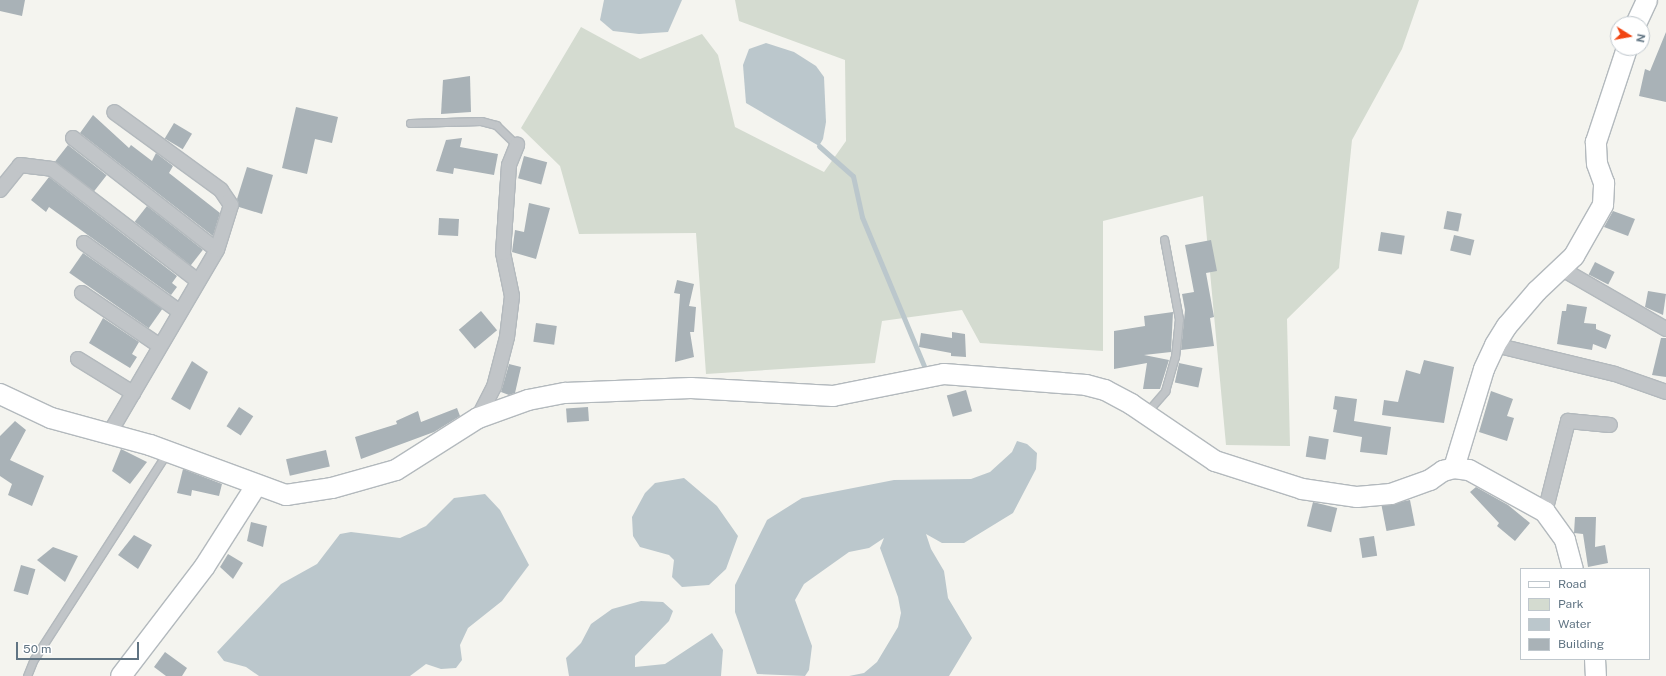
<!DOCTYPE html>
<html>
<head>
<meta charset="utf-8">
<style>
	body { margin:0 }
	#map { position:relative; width:1666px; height:676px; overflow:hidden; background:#f4f4ef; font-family:"Public Sans",sans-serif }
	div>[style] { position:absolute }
	.green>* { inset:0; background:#d4dbd0 }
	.water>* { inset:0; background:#bbc7cc }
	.stream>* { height:5px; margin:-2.5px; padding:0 2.5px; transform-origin:2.5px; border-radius:2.5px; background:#bbc7cc }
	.building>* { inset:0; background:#a9b2b7; transform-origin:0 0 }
	.roads { filter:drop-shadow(1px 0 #b3b9bd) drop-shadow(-1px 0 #b3b9bd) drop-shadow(0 1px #b3b9bd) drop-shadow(0 -1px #b3b9bd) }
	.lane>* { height:7px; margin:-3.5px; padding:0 3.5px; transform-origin:3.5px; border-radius:3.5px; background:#c1c5c8 }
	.street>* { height:14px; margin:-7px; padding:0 7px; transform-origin:7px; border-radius:7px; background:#c1c5c8 }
	.secondary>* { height:20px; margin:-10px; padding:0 10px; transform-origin:10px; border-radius:10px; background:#fff }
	span { translate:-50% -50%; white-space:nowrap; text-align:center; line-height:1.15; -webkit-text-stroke:4px #fff; paint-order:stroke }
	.legend { position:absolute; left:1520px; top:568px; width:130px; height:92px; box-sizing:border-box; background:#fff; border:1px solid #bfc7cd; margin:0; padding:5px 7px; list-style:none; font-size:12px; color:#607483 }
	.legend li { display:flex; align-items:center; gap:8px; height:20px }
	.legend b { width:20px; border:1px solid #bfc7cd }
	.north { position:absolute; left:1610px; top:16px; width:40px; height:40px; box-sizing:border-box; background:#fff; border:1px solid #bfc7cd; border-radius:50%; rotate:101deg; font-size:11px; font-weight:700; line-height:16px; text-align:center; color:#607483 }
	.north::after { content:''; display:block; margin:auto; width:14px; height:18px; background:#f14512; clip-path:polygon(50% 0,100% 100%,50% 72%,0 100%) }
	.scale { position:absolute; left:16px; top:642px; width:123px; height:18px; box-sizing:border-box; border:2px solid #607483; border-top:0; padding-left:5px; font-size:12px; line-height:14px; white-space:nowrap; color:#607483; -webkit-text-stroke:3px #fff; paint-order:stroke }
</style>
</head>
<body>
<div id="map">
	<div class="green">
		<div style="clip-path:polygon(735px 0,1419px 0,1402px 49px,1352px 140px,1339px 268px,1287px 319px,1290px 446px,1226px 445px,1203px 196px,1103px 221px,1103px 351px,980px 343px,962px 310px,882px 321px,875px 363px,706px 374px,696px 233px,579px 234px,560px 166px,521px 128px,581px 27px,640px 59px,702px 34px,718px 55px,735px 127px,824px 172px,846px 141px,845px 60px,739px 21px)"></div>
	</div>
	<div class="water">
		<div style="clip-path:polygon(604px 0,682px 0,668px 32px,639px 34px,613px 31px,600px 20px)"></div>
		<div style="clip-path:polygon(766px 43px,794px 52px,816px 66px,824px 77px,826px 122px,823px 139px,819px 146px,746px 103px,743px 65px,749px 49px)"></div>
		<div style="clip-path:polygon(1017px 441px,1027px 444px,1037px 453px,1036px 469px,1013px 513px,964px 543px,942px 543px,926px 534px,931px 549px,944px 571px,948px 598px,972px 638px,949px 676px,849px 676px,864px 673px,877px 662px,898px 627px,901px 613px,898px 597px,880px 548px,884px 538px,869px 548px,849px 552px,804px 584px,795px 600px,812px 646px,809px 670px,805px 676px,757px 674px,735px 612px,735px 585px,767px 520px,802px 498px,894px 480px,971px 479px,990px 472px,1012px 452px)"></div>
		<div style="clip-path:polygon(684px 478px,717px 506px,738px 536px,726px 569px,709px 585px,682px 587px,672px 577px,674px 560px,669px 555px,640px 547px,633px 536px,632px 517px,645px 493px,655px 483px)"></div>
		<div style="clip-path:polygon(485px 494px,500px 510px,529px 565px,502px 601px,468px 628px,460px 645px,462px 660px,456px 668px,441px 669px,426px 664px,410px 676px,259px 676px,246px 667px,224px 661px,217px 652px,281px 584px,317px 564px,340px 534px,351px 532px,400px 538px,426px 526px,454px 498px)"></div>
		<div style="clip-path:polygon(641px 601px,663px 602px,673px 611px,669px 621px,635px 656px,635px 667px,665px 664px,712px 633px,723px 650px,721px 676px,569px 676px,566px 658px,581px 643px,591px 624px,612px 609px)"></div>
	</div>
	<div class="stream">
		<div style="left:819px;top:146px;width:45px;rotate:41.4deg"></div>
		<div style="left:853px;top:176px;width:42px;rotate:77.6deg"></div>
		<div style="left:862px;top:217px;width:164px;rotate:67.4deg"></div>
	</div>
	<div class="building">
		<div style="clip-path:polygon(0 0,25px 0,22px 16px,0 11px)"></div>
		<div style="clip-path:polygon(1666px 32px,1666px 102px,1639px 96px,1645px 69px,1650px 71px)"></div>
		<div style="clip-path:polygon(470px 76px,471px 112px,441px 114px,443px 80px)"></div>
		<div style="clip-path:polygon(296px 107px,338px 117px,332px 143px,315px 139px,307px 174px,282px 168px)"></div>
		<div style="clip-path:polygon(93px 115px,129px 148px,131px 145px,152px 161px,156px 153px,173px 166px,169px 173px,220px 213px,213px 236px,80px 133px)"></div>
		<div style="left:174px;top:123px;width:21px;height:18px;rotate:31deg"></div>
		<div style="clip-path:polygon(462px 138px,460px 147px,498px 154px,494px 175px,454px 168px,453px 174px,436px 171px,446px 140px)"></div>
		<div style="left:68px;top:145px;width:49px;height:21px;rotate:38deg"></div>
		<div style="left:524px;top:156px;width:24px;height:23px;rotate:15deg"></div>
		<div style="clip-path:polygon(247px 167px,273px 175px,262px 214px,239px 207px,237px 199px)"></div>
		<div style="clip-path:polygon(49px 177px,177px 276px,172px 283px,177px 287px,171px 295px,49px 207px,46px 212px,31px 200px)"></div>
		<div style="clip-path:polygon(529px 203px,550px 208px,536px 259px,512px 252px,515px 230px,524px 232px)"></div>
		<div style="left:147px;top:206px;width:71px;height:20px;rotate:38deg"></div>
		<div style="left:1447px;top:211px;width:15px;height:18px;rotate:11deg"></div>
		<div style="clip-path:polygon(1613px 211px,1635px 219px,1628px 236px,1604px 227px)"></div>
		<div style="left:439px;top:218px;width:20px;height:17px;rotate:3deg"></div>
		<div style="left:1381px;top:232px;width:24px;height:19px;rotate:9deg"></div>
		<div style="left:1454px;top:235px;width:21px;height:16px;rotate:14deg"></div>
		<div style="clip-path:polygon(1211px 240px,1217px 271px,1206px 273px,1214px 317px,1210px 318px,1214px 346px,1181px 350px,1185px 310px,1182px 294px,1194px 292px,1185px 245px)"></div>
		<div style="left:83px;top:253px;width:97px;height:24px;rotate:35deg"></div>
		<div style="left:1595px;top:262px;width:22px;height:14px;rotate:27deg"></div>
		<div style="clip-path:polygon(677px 280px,694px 284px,689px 306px,696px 307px,694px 332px,690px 332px,694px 357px,675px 362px,680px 294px,674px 293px)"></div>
		<div style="clip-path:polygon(1648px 291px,1666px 294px,1663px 315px,1645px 307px)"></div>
		<div style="clip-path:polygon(1567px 304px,1587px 307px,1584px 323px,1596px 324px,1596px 329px,1611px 335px,1606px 349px,1593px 344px,1592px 350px,1557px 344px,1562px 311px,1566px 311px)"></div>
		<div style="left:481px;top:311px;width:25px;height:29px;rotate:50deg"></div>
		<div style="clip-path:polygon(1173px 312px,1171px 352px,1144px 355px,1169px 360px,1160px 389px,1143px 389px,1147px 363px,1114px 369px,1114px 331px,1145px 326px,1144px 316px)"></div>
		<div style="clip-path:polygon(103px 318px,139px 342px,132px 354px,137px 357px,130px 368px,89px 343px)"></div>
		<div style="left:536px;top:323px;width:21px;height:19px;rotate:8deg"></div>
		<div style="clip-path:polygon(952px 332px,965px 334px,966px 357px,951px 356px,951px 353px,919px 347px,921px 333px,952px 338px)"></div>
		<div style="clip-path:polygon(1661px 338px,1666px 338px,1666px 377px,1652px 375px)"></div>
		<div style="clip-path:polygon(1424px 360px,1454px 367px,1444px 423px,1382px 415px,1384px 400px,1398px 402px,1406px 370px,1420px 374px)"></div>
		<div style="clip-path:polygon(192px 361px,208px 372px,190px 410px,171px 399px)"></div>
		<div style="left:1179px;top:363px;width:24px;height:20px;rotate:12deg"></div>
		<div style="clip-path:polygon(509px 364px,521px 367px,515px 393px,509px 395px,501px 392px)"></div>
		<div style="left:966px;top:390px;width:22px;height:20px;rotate:74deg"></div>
		<div style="clip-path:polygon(1491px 391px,1513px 399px,1507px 416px,1514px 418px,1507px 441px,1479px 432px)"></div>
		<div style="clip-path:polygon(1335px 396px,1357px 399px,1354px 421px,1391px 427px,1387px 455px,1360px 452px,1362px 437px,1333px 432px,1337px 410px,1333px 409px)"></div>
		<div style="left:239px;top:407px;width:17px;height:23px;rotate:33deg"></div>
		<div style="left:588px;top:407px;width:14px;height:22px;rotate:86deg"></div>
		<div style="clip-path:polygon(457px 408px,460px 416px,434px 432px,361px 459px,355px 437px,397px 424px,396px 421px,418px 411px,421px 422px)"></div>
		<div style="clip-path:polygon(15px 421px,26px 430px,10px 460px,44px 476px,32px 506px,8px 495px,12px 484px,0 476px,0 436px)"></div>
		<div style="left:1309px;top:436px;width:20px;height:21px;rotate:9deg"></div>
		<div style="clip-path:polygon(121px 449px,147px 462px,130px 484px,112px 471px)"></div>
		<div style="left:326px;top:450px;width:17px;height:41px;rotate:77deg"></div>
		<div style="clip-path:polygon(183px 469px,222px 484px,219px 496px,192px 490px,191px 496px,177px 493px)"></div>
		<div style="clip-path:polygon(1476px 487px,1508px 505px,1530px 523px,1515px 541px,1497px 526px,1499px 523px,1470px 492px)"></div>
		<div style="left:1410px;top:500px;width:26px;height:29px;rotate:79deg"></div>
		<div style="left:1313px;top:502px;width:25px;height:25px;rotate:14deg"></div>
		<div style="clip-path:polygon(1575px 517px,1596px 517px,1595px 547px,1605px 545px,1608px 563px,1588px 567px,1583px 534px,1574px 533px)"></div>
		<div style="clip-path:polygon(251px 522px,267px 526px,263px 547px,247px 541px)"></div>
		<div style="clip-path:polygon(134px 535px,152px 545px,138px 569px,118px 555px)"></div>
		<div style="left:1374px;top:536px;width:20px;height:15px;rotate:81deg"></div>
		<div style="clip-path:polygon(53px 547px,78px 556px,65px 582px,37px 560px)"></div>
		<div style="clip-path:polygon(228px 554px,243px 563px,233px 579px,220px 567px)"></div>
		<div style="left:21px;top:565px;width:15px;height:27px;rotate:16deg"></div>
		<div style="clip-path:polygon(165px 652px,187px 668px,182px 676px,166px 676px,154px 667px)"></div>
	</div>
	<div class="roads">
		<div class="lane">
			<div style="left:410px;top:123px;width:71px;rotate:-1.6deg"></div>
			<div style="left:481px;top:121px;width:16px;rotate:15deg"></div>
			<div style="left:496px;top:125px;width:29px;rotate:44deg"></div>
			<div style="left:1147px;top:412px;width:28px;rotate:-49deg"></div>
			<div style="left:1165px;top:391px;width:35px;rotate:-74deg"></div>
			<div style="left:1175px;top:357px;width:38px;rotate:-84deg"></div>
			<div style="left:1179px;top:319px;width:81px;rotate:-100.6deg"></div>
			<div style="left:27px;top:676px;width:18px;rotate:-68deg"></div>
			<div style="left:34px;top:659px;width:245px;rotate:-57.2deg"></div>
		</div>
		<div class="street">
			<div style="left:73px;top:138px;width:182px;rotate:37.9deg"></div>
			<div style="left:0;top:190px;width:32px;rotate:-51deg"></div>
			<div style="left:20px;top:165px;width:32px;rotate:7deg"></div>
			<div style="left:52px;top:169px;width:184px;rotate:37.5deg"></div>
			<div style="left:84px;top:243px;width:118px;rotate:35.7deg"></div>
			<div style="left:1562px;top:269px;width:120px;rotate:30deg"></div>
			<div style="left:82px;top:293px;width:94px;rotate:34.2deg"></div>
			<div style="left:1495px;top:345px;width:123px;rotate:13.6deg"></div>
			<div style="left:1615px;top:374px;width:54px;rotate:19.4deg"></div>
			<div style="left:78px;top:359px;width:65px;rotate:31.7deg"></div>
			<div style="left:478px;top:418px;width:35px;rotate:-63deg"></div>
			<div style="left:494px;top:387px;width:52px;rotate:-75.4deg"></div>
			<div style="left:507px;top:337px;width:41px;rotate:-83deg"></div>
			<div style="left:512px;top:296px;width:44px;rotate:-101.8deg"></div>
			<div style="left:503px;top:253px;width:88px;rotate:-86.1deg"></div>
			<div style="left:509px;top:165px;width:22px;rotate:-68deg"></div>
			<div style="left:109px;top:434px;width:213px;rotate:-59.6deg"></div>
			<div style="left:217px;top:250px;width:47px;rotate:-72.7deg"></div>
			<div style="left:231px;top:205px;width:18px;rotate:-124deg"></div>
			<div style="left:221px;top:190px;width:132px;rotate:-143.9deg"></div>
			<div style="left:1545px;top:512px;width:94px;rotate:-75.8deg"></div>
			<div style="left:1568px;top:421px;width:42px;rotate:5.4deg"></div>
		</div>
		<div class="secondary">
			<div style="left:1636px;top:24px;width:26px;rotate:-65deg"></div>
			<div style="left:0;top:394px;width:56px;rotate:25.2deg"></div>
			<div style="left:51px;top:418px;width:103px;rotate:15.3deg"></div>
			<div style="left:150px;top:445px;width:145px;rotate:20.2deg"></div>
			<div style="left:286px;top:495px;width:47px;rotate:-8.7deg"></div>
			<div style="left:332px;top:488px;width:66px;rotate:-15.7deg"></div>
			<div style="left:396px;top:470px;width:97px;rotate:-32.4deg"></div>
			<div style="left:478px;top:418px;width:53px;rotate:-19.8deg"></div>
			<div style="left:528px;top:400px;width:38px;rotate:-11deg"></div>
			<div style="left:565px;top:393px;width:126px;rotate:-2.3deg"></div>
			<div style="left:691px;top:388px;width:142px;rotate:3.2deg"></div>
			<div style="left:833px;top:396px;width:113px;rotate:-11.2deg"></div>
			<div style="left:944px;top:374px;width:142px;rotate:4.4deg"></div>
			<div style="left:1086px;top:385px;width:20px;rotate:15deg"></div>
			<div style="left:1105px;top:390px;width:30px;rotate:28deg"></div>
			<div style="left:1131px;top:404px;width:102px;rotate:34.2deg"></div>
			<div style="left:1215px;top:461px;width:91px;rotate:17.8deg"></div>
			<div style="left:1302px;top:489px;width:56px;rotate:8.3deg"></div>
			<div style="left:1357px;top:497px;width:34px;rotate:-5deg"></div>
			<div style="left:1391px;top:494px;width:41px;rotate:-19.7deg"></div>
			<div style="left:1430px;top:480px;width:16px;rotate:-35deg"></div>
			<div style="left:1443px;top:471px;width:11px;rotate:-15deg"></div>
			<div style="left:1454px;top:468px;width:15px;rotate:8deg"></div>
			<div style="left:1469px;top:470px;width:87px;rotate:28.9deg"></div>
			<div style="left:1545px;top:512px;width:34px;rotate:54deg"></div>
			<div style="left:1565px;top:540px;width:30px;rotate:75deg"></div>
			<div style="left:1454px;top:468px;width:103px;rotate:-73.1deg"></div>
			<div style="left:1484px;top:369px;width:26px;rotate:-65deg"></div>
			<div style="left:1495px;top:345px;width:22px;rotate:-58deg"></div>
			<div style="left:1507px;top:326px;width:46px;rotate:-49.4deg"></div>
			<div style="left:1537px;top:291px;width:51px;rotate:-43.4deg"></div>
			<div style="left:1574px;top:256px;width:59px;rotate:-60.4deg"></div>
			<div style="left:1603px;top:205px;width:22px;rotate:-87deg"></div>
			<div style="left:1604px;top:183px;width:20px;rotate:-110deg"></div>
			<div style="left:1597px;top:164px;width:22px;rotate:-93deg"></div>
			<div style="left:1596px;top:142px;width:99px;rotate:-71.7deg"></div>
			<div style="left:1595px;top:659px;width:17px;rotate:87deg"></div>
			<div style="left:121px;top:676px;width:138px;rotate:-52.6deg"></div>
			<div style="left:205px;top:566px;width:95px;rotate:-57.5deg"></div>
		</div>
	</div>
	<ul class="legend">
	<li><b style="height:5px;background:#fff"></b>Road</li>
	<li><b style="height:11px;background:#d4dbd0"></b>Park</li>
	<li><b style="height:11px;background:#bbc7cc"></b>Water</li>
	<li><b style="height:11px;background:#a9b2b7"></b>Building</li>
	</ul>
	<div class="north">N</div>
	<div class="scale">50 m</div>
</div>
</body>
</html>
